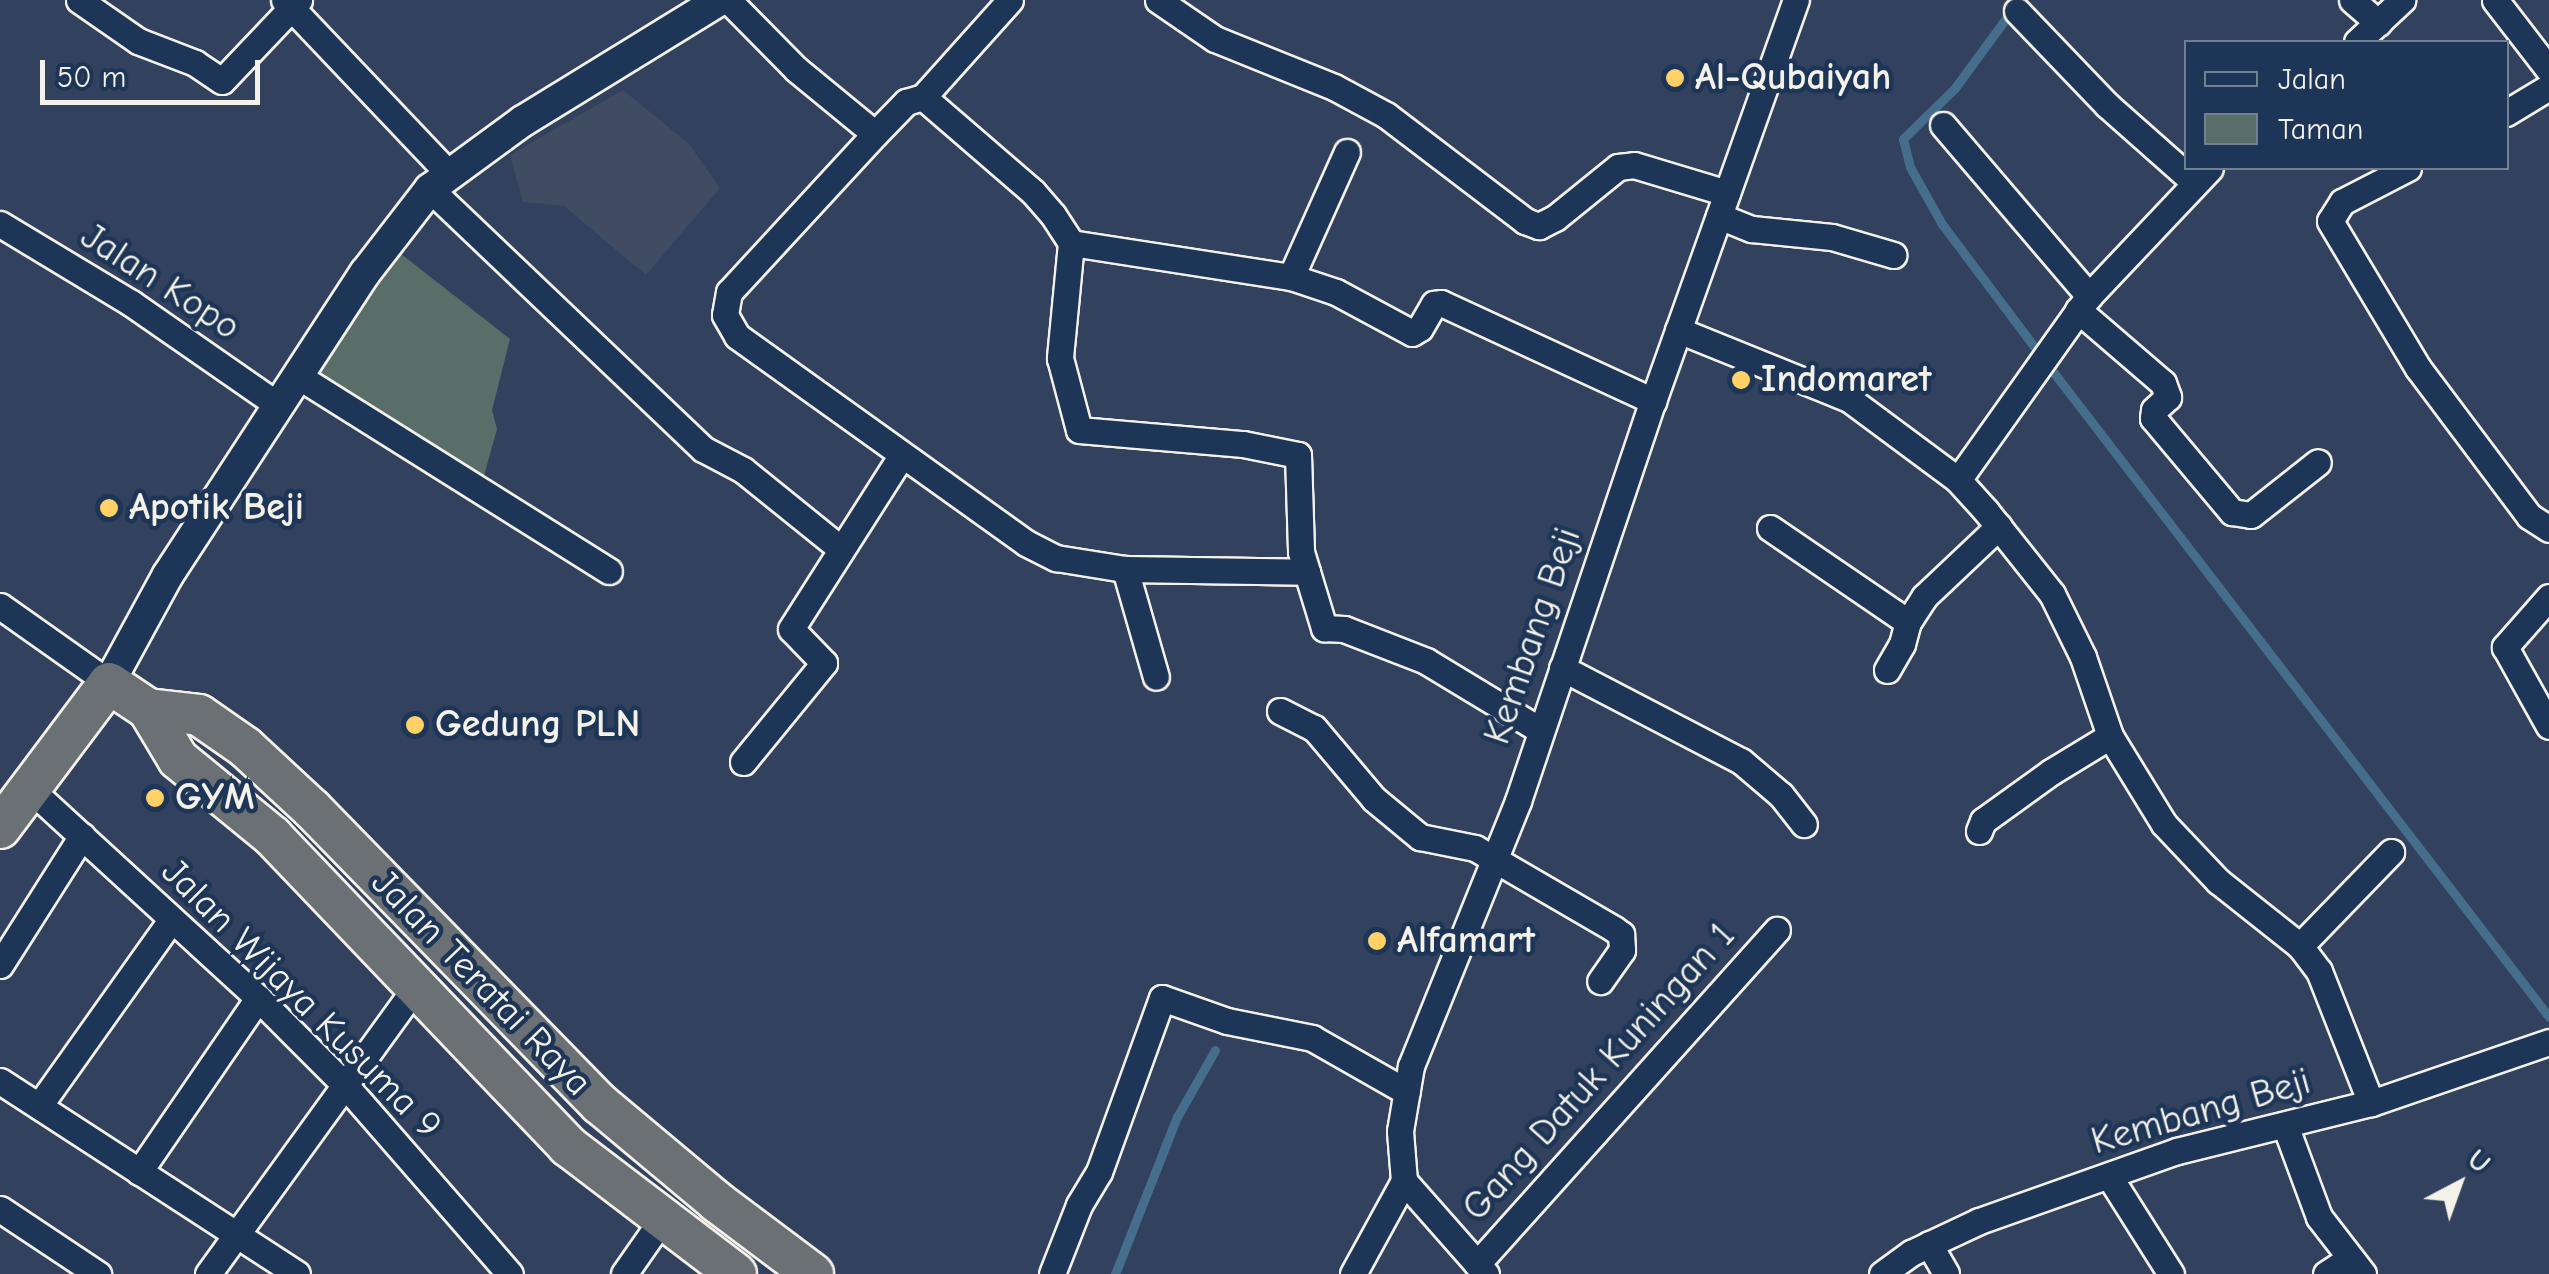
<!DOCTYPE html>
<html>
<head>
<meta charset="utf-8">
<style>
	body { margin:0 }
	#map { position:relative; width:2549px; height:1274px; overflow:hidden; background:#32425e; font-family:"Comic Neue",sans-serif }
	div>[style] { position:absolute }
	.built>* { inset:0; background:#414b62 }
	.green>* { inset:0; background:#5a6e69 }
	.stream>* { height:9px; margin:-4.5px; padding:0 4.5px; transform-origin:4.5px; border-radius:4.5px; background:#456e8c }
	.roads { filter:drop-shadow(2px 0 #f4f1e8) drop-shadow(-2px 0 #f4f1e8) drop-shadow(0 2px #f4f1e8) drop-shadow(0 -2px #f4f1e8) }
	.minor>* { height:25px; margin:-12.5px; padding:0 12.5px; transform-origin:12.5px; border-radius:12.5px; background:#1d3557 }
	.tertiary>* { height:30px; margin:-15px; padding:0 15px; transform-origin:15px; border-radius:15px; background:#1d3557 }
	.trunk>* { height:40px; margin:-20px; padding:0 20px; transform-origin:20px; border-radius:20px; background:#6a7074 }
	.dots>* { width:28px; height:28px; translate:-50% -50%; box-sizing:border-box; border:5px solid #1d3557; border-radius:50% }
	span { translate:-50% -50%; white-space:nowrap; text-align:center; line-height:1.15; -webkit-text-stroke:9px #1d3557; paint-order:stroke }
	.poi-label { font-size:38px; color:#f4f1e8; font-weight:700 }
	.left { translate:0 -50%; text-align:left }
	.street-label { font-size:38px; color:#f4f1e8 }
	.legend { position:absolute; left:2184px; top:40px; width:325px; height:130px; box-sizing:border-box; background:#1d3557; border:2px solid #738091; margin:0; padding:12px 18px; list-style:none; font-size:30px; color:#f4f1e8 }
	.legend li { display:flex; align-items:center; gap:20px; height:50px }
	.legend b { width:50px; border:2px solid #738091 }
	.north { position:absolute; left:2409px; top:1134px; width:100px; height:100px; -webkit-text-stroke:8px #1d3557; paint-order:stroke; rotate:41deg; font-size:28px; font-weight:700; line-height:40px; text-align:center; color:#f4f1e8 }
	.north::after { content:''; display:block; margin:auto; width:35px; height:45px; background:#f4f1e8; clip-path:polygon(50% 0,100% 100%,50% 72%,0 100%) }
	.scale { position:absolute; left:40px; top:60px; width:220px; height:45px; box-sizing:border-box; border:5px solid #f4f1e8; border-top:0; padding-left:12px; font-size:30px; line-height:35px; white-space:nowrap; color:#f4f1e8; -webkit-text-stroke:8px #1d3557; paint-order:stroke }
</style>
</head>
<body>
<div id="map">
	<div class="built">
		<div style="clip-path:polygon(623px 90px,689px 144px,720px 188px,646px 275px,564px 206px,523px 202px,510px 155px)"></div>
	</div>
	<div class="green">
		<div style="clip-path:polygon(387px 243px,510px 339px,492px 410px,497px 429px,480px 490px,298px 376px)"></div>
	</div>
	<div class="stream">
		<div style="left:2012px;top:10px;width:97px;rotate:126.2deg"></div>
		<div style="left:1955px;top:88px;width:73px;rotate:135.6deg"></div>
		<div style="left:1903px;top:139px;width:29px;rotate:76deg"></div>
		<div style="left:1910px;top:167px;width:65px;rotate:60.7deg"></div>
		<div style="left:1942px;top:224px;width:186px;rotate:53.1deg"></div>
		<div style="left:2054px;top:373px;width:812px;rotate:52.45deg"></div>
		<div style="left:1115px;top:1274px;width:169px;rotate:-68.5deg"></div>
		<div style="left:1177px;top:1117px;width:77px;rotate:-60.4deg"></div>
	</div>
	<div class="roads">
		<div class="minor">
			<div style="left:79px;top:0;width:72px;rotate:34.8deg"></div>
			<div style="left:138px;top:41px;width:61px;rotate:21.1deg"></div>
			<div style="left:195px;top:63px;width:32px;rotate:34deg"></div>
			<div style="left:222px;top:81px;width:112px;rotate:-46.5deg"></div>
			<div style="left:284px;top:0;width:238px;rotate:46.5deg"></div>
			<div style="left:728px;top:0;width:97px;rotate:45.4deg"></div>
			<div style="left:796px;top:69px;width:102px;rotate:39.4deg"></div>
			<div style="left:875px;top:134px;width:215px;rotate:132.7deg"></div>
			<div style="left:729px;top:292px;width:23px;rotate:100deg"></div>
			<div style="left:725px;top:315px;width:24px;rotate:60deg"></div>
			<div style="left:737px;top:336px;width:355px;rotate:35.6deg"></div>
			<div style="left:1026px;top:543px;width:34px;rotate:27deg"></div>
			<div style="left:1056px;top:558px;width:70px;rotate:9.1deg"></div>
			<div style="left:1125px;top:569px;width:182px;rotate:0.9deg"></div>
			<div style="left:1307px;top:572px;width:59px;rotate:73.1deg"></div>
			<div style="left:1324px;top:628px;width:20px;rotate:3deg"></div>
			<div style="left:1344px;top:629px;width:88px;rotate:21.3deg"></div>
			<div style="left:1426px;top:661px;width:133px;rotate:31.2deg"></div>
			<div style="left:1158px;top:0;width:69px;rotate:34.4deg"></div>
			<div style="left:1215px;top:39px;width:128px;rotate:22deg"></div>
			<div style="left:1334px;top:87px;width:59px;rotate:28.3deg"></div>
			<div style="left:1386px;top:115px;width:175px;rotate:37.3deg"></div>
			<div style="left:1525px;top:221px;width:15px;rotate:20deg"></div>
			<div style="left:1539px;top:226px;width:18px;rotate:-27deg"></div>
			<div style="left:1555px;top:218px;width:81px;rotate:-39deg"></div>
			<div style="left:1618px;top:167px;width:16px;rotate:-7deg"></div>
			<div style="left:1634px;top:165px;width:97px;rotate:16.8deg"></div>
			<div style="left:2352px;top:0;width:35px;rotate:41deg"></div>
			<div style="left:2495px;top:0;width:88px;rotate:52.4deg"></div>
			<div style="left:2017px;top:11px;width:130px;rotate:46.2deg"></div>
			<div style="left:2107px;top:105px;width:116px;rotate:41.5deg"></div>
			<div style="left:2357px;top:42px;width:62px;rotate:-43deg"></div>
			<div style="left:923px;top:97px;width:130px;rotate:-48.1deg"></div>
			<div style="left:2506px;top:113px;width:50px;rotate:-31.2deg"></div>
			<div style="left:1943px;top:125px;width:225px;rotate:49.5deg"></div>
			<div style="left:875px;top:134px;width:45px;rotate:-45.9deg"></div>
			<div style="left:906px;top:102px;width:18px;rotate:-16deg"></div>
			<div style="left:923px;top:97px;width:145px;rotate:40.8deg"></div>
			<div style="left:1033px;top:192px;width:30px;rotate:49deg"></div>
			<div style="left:1053px;top:215px;width:33px;rotate:57deg"></div>
			<div style="left:1071px;top:243px;width:116px;rotate:95.5deg"></div>
			<div style="left:1060px;top:358px;width:74px;rotate:75.2deg"></div>
			<div style="left:1079px;top:430px;width:165px;rotate:4.9deg"></div>
			<div style="left:1243px;top:444px;width:56px;rotate:11.3deg"></div>
			<div style="left:1298px;top:455px;width:97px;rotate:88.2deg"></div>
			<div style="left:1301px;top:552px;width:21px;rotate:73deg"></div>
			<div style="left:2408px;top:168px;width:74px;rotate:152.7deg"></div>
			<div style="left:2342px;top:202px;width:22px;rotate:122deg"></div>
			<div style="left:2330px;top:221px;width:171px;rotate:59.1deg"></div>
			<div style="left:2418px;top:368px;width:185px;rotate:53.1deg"></div>
			<div style="left:2529px;top:516px;width:24px;rotate:33deg"></div>
			<div style="left:430px;top:189px;width:377px;rotate:43.6deg"></div>
			<div style="left:703px;top:449px;width:45px;rotate:27.7deg"></div>
			<div style="left:743px;top:470px;width:126px;rotate:38.9deg"></div>
			<div style="left:1719px;top:216px;width:35px;rotate:22deg"></div>
			<div style="left:1752px;top:229px;width:80px;rotate:5.7deg"></div>
			<div style="left:1832px;top:237px;width:64px;rotate:16.4deg"></div>
			<div style="left:0;top:224px;width:153px;rotate:31.1deg"></div>
			<div style="left:131px;top:303px;width:179px;rotate:34.8deg"></div>
			<div style="left:1071px;top:243px;width:223px;rotate:8.8deg"></div>
			<div style="left:1291px;top:277px;width:47px;rotate:18.4deg"></div>
			<div style="left:1336px;top:292px;width:86px;rotate:28.3deg"></div>
			<div style="left:1412px;top:333px;width:9px;rotate:-32deg"></div>
			<div style="left:1420px;top:328px;width:28px;rotate:-60deg"></div>
			<div style="left:1434px;top:304px;width:7px;rotate:-8deg"></div>
			<div style="left:1441px;top:303px;width:234px;rotate:24.8deg"></div>
			<div style="left:1291px;top:277px;width:137px;rotate:-65.9deg"></div>
			<div style="left:2078px;top:310px;width:112px;rotate:40.7deg"></div>
			<div style="left:2163px;top:383px;width:15px;rotate:70deg"></div>
			<div style="left:2168px;top:397px;width:19px;rotate:137deg"></div>
			<div style="left:2154px;top:410px;width:8px;rotate:97deg"></div>
			<div style="left:2153px;top:418px;width:123px;rotate:50deg"></div>
			<div style="left:2232px;top:512px;width:19px;rotate:9deg"></div>
			<div style="left:2251px;top:515px;width:85px;rotate:-38.3deg"></div>
			<div style="left:1678px;top:330px;width:184px;rotate:22deg"></div>
			<div style="left:1849px;top:399px;width:136px;rotate:36.6deg"></div>
			<div style="left:1958px;top:480px;width:42px;rotate:47.9deg"></div>
			<div style="left:1986px;top:511px;width:106px;rotate:51.5deg"></div>
			<div style="left:2052px;top:594px;width:70px;rotate:63.8deg"></div>
			<div style="left:2083px;top:657px;width:83px;rotate:71.1deg"></div>
			<div style="left:2110px;top:736px;width:103px;rotate:58.5deg"></div>
			<div style="left:2164px;top:824px;width:79px;rotate:46.5deg"></div>
			<div style="left:2218px;top:881px;width:105px;rotate:38.4deg"></div>
			<div style="left:2300px;top:946px;width:31px;rotate:53deg"></div>
			<div style="left:2319px;top:971px;width:142px;rotate:68.5deg"></div>
			<div style="left:298px;top:376px;width:367px;rotate:32.1deg"></div>
			<div style="left:1958px;top:480px;width:226px;rotate:-54.6deg"></div>
			<div style="left:2089px;top:296px;width:176px;rotate:-46.6deg"></div>
			<div style="left:1770px;top:528px;width:167px;rotate:34.3deg"></div>
			<div style="left:1908px;top:622px;width:30px;rotate:-57deg"></div>
			<div style="left:1924px;top:597px;width:103px;rotate:-43.4deg"></div>
			<div style="left:1125px;top:569px;width:112px;rotate:74deg"></div>
			<div style="left:2549px;top:597px;width:67px;rotate:131.3deg"></div>
			<div style="left:2505px;top:647px;width:90px;rotate:60.9deg"></div>
			<div style="left:0;top:606px;width:133px;rotate:35.2deg"></div>
			<div style="left:1562px;top:668px;width:202px;rotate:27.5deg"></div>
			<div style="left:1741px;top:761px;width:52px;rotate:40.4deg"></div>
			<div style="left:1781px;top:795px;width:37px;rotate:52deg"></div>
			<div style="left:1887px;top:670px;width:30px;rotate:-60deg"></div>
			<div style="left:1902px;top:644px;width:23px;rotate:-75deg"></div>
			<div style="left:1280px;top:711px;width:38px;rotate:27deg"></div>
			<div style="left:1314px;top:728px;width:93px;rotate:49.8deg"></div>
			<div style="left:1374px;top:799px;width:60px;rotate:39.6deg"></div>
			<div style="left:1420px;top:837px;width:56px;rotate:11.3deg"></div>
			<div style="left:1475px;top:848px;width:161px;rotate:30.2deg"></div>
			<div style="left:1614px;top:929px;width:9px;rotate:36deg"></div>
			<div style="left:1621px;top:934px;width:16px;rotate:86deg"></div>
			<div style="left:1622px;top:950px;width:38px;rotate:125deg"></div>
			<div style="left:743px;top:762px;width:128px;rotate:-50.7deg"></div>
			<div style="left:824px;top:663px;width:47px;rotate:-134.1deg"></div>
			<div style="left:791px;top:629px;width:206px;rotate:-57.5deg"></div>
			<div style="left:29px;top:788px;width:311px;rotate:42.5deg"></div>
			<div style="left:258px;top:998px;width:123px;rotate:45deg"></div>
			<div style="left:345px;top:1085px;width:251px;rotate:48.9deg"></div>
			<div style="left:1979px;top:831px;width:11px;rotate:-68deg"></div>
			<div style="left:1983px;top:821px;width:84px;rotate:-35.8deg"></div>
			<div style="left:2051px;top:772px;width:69px;rotate:-31.4deg"></div>
			<div style="left:2300px;top:946px;width:131px;rotate:-45.9deg"></div>
			<div style="left:0;top:965px;width:153px;rotate:-57.6deg"></div>
			<div style="left:0;top:1081px;width:354px;rotate:33deg"></div>
			<div style="left:39px;top:1106px;width:229px;rotate:-54.6deg"></div>
			<div style="left:2285px;top:1125px;width:98px;rotate:69.7deg"></div>
			<div style="left:2319px;top:1217px;width:72px;rotate:52.3deg"></div>
			<div style="left:139px;top:1172px;width:211px;rotate:-55.6deg"></div>
			<div style="left:2109px;top:1176px;width:116px;rotate:57.7deg"></div>
			<div style="left:0;top:1209px;width:118px;rotate:33.6deg"></div>
			<div style="left:1929px;top:1244px;width:34px;rotate:60deg"></div>
			<div style="left:1477px;top:1264px;width:449px;rotate:-48.1deg"></div>
			<div style="left:208px;top:1274px;width:354px;rotate:-54.1deg"></div>
			<div style="left:624px;top:1274px;width:65px;rotate:-55.1deg"></div>
			<div style="left:1052px;top:1274px;width:74px;rotate:-68.6deg"></div>
			<div style="left:1079px;top:1205px;width:39px;rotate:-59deg"></div>
			<div style="left:1099px;top:1172px;width:185px;rotate:-70.1deg"></div>
			<div style="left:1162px;top:998px;width:69px;rotate:19.5deg"></div>
			<div style="left:1227px;top:1021px;width:87px;rotate:11.3deg"></div>
			<div style="left:1312px;top:1038px;width:109px;rotate:29.6deg"></div>
			<div style="left:1353px;top:1274px;width:106px;rotate:-61.3deg"></div>
			<div style="left:1486px;top:1274px;width:124px;rotate:-131.4deg"></div>
			<div style="left:1404px;top:1181px;width:50px;rotate:-94.6deg"></div>
			<div style="left:1400px;top:1131px;width:66px;rotate:-80.4deg"></div>
			<div style="left:1411px;top:1066px;width:286px;rotate:-68deg"></div>
			<div style="left:1518px;top:801px;width:422px;rotate:-71.4deg"></div>
			<div style="left:1653px;top:401px;width:426px;rotate:-70.4deg"></div>
			<div style="left:1882px;top:1274px;width:36px;rotate:-36deg"></div>
			<div style="left:1911px;top:1253px;width:75px;rotate:-25.2deg"></div>
			<div style="left:1979px;top:1221px;width:210px;rotate:-19.5deg"></div>
			<div style="left:2177px;top:1151px;width:200px;rotate:-13.9deg"></div>
			<div style="left:2371px;top:1103px;width:188px;rotate:-18.9deg"></div>
			<div style="left:2326px;top:1274px;width:27px;rotate:-33deg"></div>
		</div>
		<div class="tertiary">
			<div style="left:109px;top:683px;width:123px;rotate:-61.4deg"></div>
			<div style="left:168px;top:575px;width:361px;rotate:-56.9deg"></div>
			<div style="left:365px;top:273px;width:106px;rotate:-52.3deg"></div>
			<div style="left:430px;top:189px;width:115px;rotate:-36.2deg"></div>
			<div style="left:523px;top:121px;width:231px;rotate:-31.6deg"></div>
		</div>
		<div class="trunk">
			<div style="left:148px;top:709px;width:51px;rotate:6.7deg"></div>
			<div style="left:199px;top:715px;width:56px;rotate:34.8deg"></div>
			<div style="left:245px;top:747px;width:91px;rotate:42.8deg"></div>
			<div style="left:312px;top:809px;width:412px;rotate:45.7deg"></div>
			<div style="left:600px;top:1104px;width:153px;rotate:39.9deg"></div>
			<div style="left:717px;top:1202px;width:120px;rotate:36.9deg"></div>
			<div style="left:0;top:828px;width:181px;rotate:-53.1deg"></div>
			<div style="left:109px;top:683px;width:47px;rotate:33.7deg"></div>
			<div style="left:148px;top:709px;width:58px;rotate:59deg"></div>
			<div style="left:178px;top:759px;width:122px;rotate:39.3deg"></div>
			<div style="left:272px;top:836px;width:429px;rotate:46.3deg"></div>
			<div style="left:568px;top:1146px;width:211px;rotate:37.3deg"></div>
		</div>
	</div>
	<div class="dots">
		<div style="left:1675px;top:78px;background:#ffd166"></div>
		<div style="left:1741px;top:380px;background:#ffd166"></div>
		<div style="left:109px;top:508px;background:#ffd166"></div>
		<div style="left:415px;top:725px;background:#ffd166"></div>
		<div style="left:155px;top:798px;background:#ffd166"></div>
		<div style="left:1377px;top:941px;background:#ffd166"></div>
	</div>
	<div class="poi-label">
		<span class="left" style="left:1695px;top:78px">Al-Qubaiyah</span>
		<span class="left" style="left:1761px;top:380px">Indomaret</span>
		<span class="left" style="left:129px;top:508px">Apotik Beji</span>
		<span class="left" style="left:435px;top:725px">Gedung PLN</span>
		<span class="left" style="left:175px;top:798px">GYM</span>
		<span class="left" style="left:1397px;top:941px">Alfamart</span>
	</div>
	<div class="street-label">
		<span style="left:160px;top:282px;rotate:33deg">Jalan Kopo</span>
		<span style="left:1533px;top:636px;rotate:-71deg">Kembang Beji</span>
		<span style="left:481px;top:983px;rotate:46deg">Jalan Teratai Raya</span>
		<span style="left:301px;top:999px;rotate:45deg">Jalan Wijaya Kusuma 9</span>
		<span style="left:1599px;top:1072px;rotate:-48deg">Gang Datuk Kuningan 1</span>
		<span style="left:2201px;top:1112px;rotate:-16deg">Kembang Beji</span>
	</div>
	<ul class="legend">
	<li><b style="height:12px;background:#1d3557"></b>Jalan</li>
	<li><b style="height:28px;background:#5a6e69"></b>Taman</li>
	</ul>
	<div class="north">U</div>
	<div class="scale">50 m</div>
</div>
</body>
</html>
